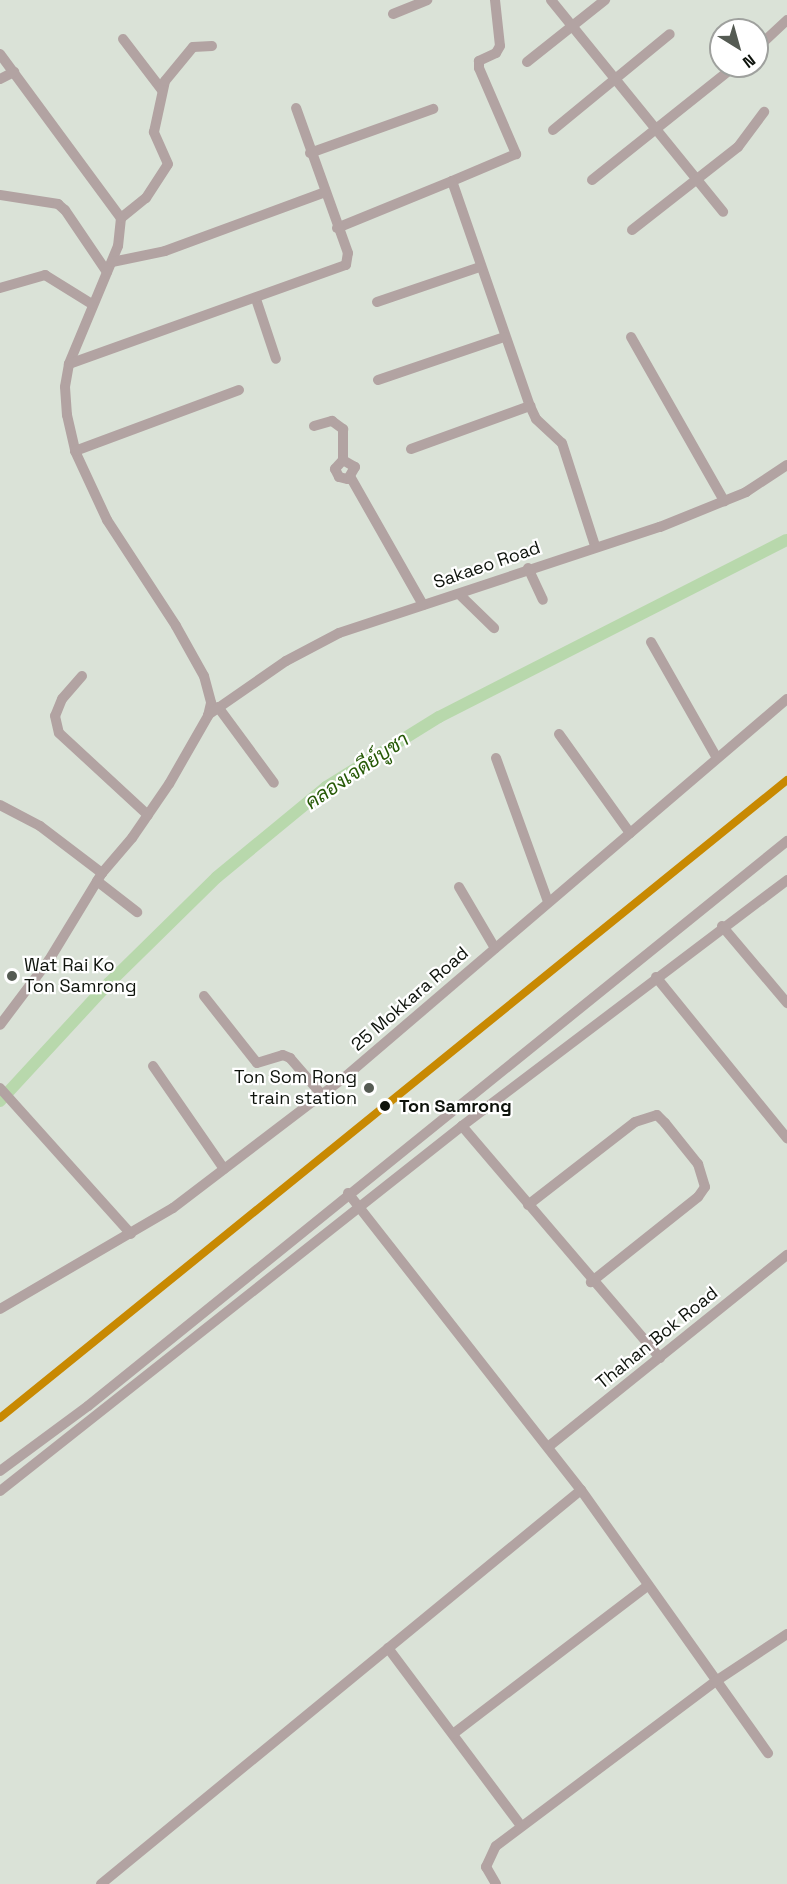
<!DOCTYPE html>
<html>
<head>
<meta charset="utf-8">
<style>
	body { margin:0 }
	#map { position:relative; width:787px; height:1884px; overflow:hidden; background:#dae2d7; font-family:"Space Grotesk",Sarabun,sans-serif }
	div>[style] { position:absolute }
	.canal>* { height:12px; margin:-6px; padding:0 6px; transform-origin:6px; border-radius:6px; background:#b8d8ac }
	.minor>* { height:10px; margin:-5px; padding:0 5px; transform-origin:5px; border-radius:5px; background:#b2a3a2 }
	.rail-1>* { height:8px; margin:-4px; padding:0 4px; transform-origin:4px; border-radius:4px; background:#c88902 }
	.dots>* { width:16px; height:16px; translate:-50% -50%; box-sizing:border-box; border:3px solid #fff; border-radius:50% }
	span { translate:-50% -50%; white-space:nowrap; text-align:center; line-height:1.15; -webkit-text-stroke:4.5px #fff; paint-order:stroke }
	.street-label { font-size:18px; color:#0e130c }
	.poi-label { font-size:18px; color:#0e130c }
	.left { translate:0 -50%; text-align:left }
	.right { translate:-100% -50%; text-align:right }
	.stop-label { font-size:18px; color:#0e130c; font-weight:700 }
	.water-label { font-size:20px; color:#265906; font-style:italic }
	.north { position:absolute; left:709px; top:18px; width:60px; height:60px; box-sizing:border-box; background:#fff; border:2px solid #9fa19e; border-radius:50%; rotate:143deg; font-size:16px; font-weight:700; line-height:24px; text-align:center; color:#0e130c }
	.north::after { content:''; display:block; margin:auto; width:21px; height:27px; background:#555b53; clip-path:polygon(50% 0,100% 100%,50% 72%,0 100%) }
</style>
</head>
<body>
<div id="map">
	<div class="canal">
		<div style="left:0;top:1101px;width:161px;rotate:-47.3deg"></div>
		<div style="left:109px;top:983px;width:151px;rotate:-44.5deg"></div>
		<div style="left:217px;top:877px;width:141px;rotate:-39.5deg"></div>
		<div style="left:326px;top:787px;width:133px;rotate:-31.8deg"></div>
		<div style="left:439px;top:717px;width:390px;rotate:-27deg"></div>
	</div>
	<div class="minor">
		<div style="left:495px;top:0;width:46px;rotate:83.8deg"></div>
		<div style="left:500px;top:46px;width:8px;rotate:120deg"></div>
		<div style="left:496px;top:53px;width:19px;rotate:155deg"></div>
		<div style="left:479px;top:61px;width:7px;rotate:90deg"></div>
		<div style="left:479px;top:68px;width:94px;rotate:66.7deg"></div>
		<div style="left:516px;top:154px;width:69px;rotate:157.1deg"></div>
		<div style="left:452px;top:181px;width:238px;rotate:70.9deg"></div>
		<div style="left:530px;top:406px;width:14px;rotate:65deg"></div>
		<div style="left:536px;top:419px;width:35px;rotate:43deg"></div>
		<div style="left:562px;top:443px;width:108px;rotate:72.2deg"></div>
		<div style="left:551px;top:0;width:273px;rotate:50.9deg"></div>
		<div style="left:393px;top:14px;width:37px;rotate:-22deg"></div>
		<div style="left:123px;top:39px;width:64px;rotate:52.6deg"></div>
		<div style="left:757px;top:48px;width:41px;rotate:-43deg"></div>
		<div style="left:0;top:54px;width:204px;rotate:53.6deg"></div>
		<div style="left:121px;top:218px;width:28px;rotate:96deg"></div>
		<div style="left:118px;top:246px;width:128px;rotate:112.6deg"></div>
		<div style="left:69px;top:364px;width:23px;rotate:100deg"></div>
		<div style="left:65px;top:387px;width:28px;rotate:86deg"></div>
		<div style="left:67px;top:415px;width:37px;rotate:77deg"></div>
		<div style="left:75px;top:451px;width:76px;rotate:65.1deg"></div>
		<div style="left:107px;top:520px;width:126px;rotate:56.9deg"></div>
		<div style="left:176px;top:626px;width:57px;rotate:60.8deg"></div>
		<div style="left:204px;top:676px;width:28px;rotate:75deg"></div>
		<div style="left:211px;top:703px;width:13px;rotate:103deg"></div>
		<div style="left:208px;top:716px;width:78px;rotate:119.8deg"></div>
		<div style="left:169px;top:784px;width:65px;rotate:124.4deg"></div>
		<div style="left:132px;top:838px;width:46px;rotate:130.6deg"></div>
		<div style="left:102px;top:873px;width:102px;rotate:121.3deg"></div>
		<div style="left:49px;top:960px;width:81px;rotate:127deg"></div>
		<div style="left:527px;top:62px;width:100px;rotate:-38.5deg"></div>
		<div style="left:0;top:79px;width:16px;rotate:-27deg"></div>
		<div style="left:553px;top:130px;width:151px;rotate:-39.4deg"></div>
		<div style="left:310px;top:153px;width:131px;rotate:-19.7deg"></div>
		<div style="left:592px;top:180px;width:183px;rotate:-38.6deg"></div>
		<div style="left:0;top:195px;width:59px;rotate:8.8deg"></div>
		<div style="left:58px;top:204px;width:9px;rotate:41deg"></div>
		<div style="left:65px;top:210px;width:75px;rotate:55.9deg"></div>
		<div style="left:121px;top:218px;width:32px;rotate:-39deg"></div>
		<div style="left:146px;top:198px;width:40px;rotate:-57.1deg"></div>
		<div style="left:168px;top:164px;width:35px;rotate:-114deg"></div>
		<div style="left:154px;top:132px;width:52px;rotate:-77.8deg"></div>
		<div style="left:165px;top:81px;width:44px;rotate:-50.5deg"></div>
		<div style="left:193px;top:47px;width:19px;rotate:-3deg"></div>
		<div style="left:337px;top:228px;width:124px;rotate:-22.2deg"></div>
		<div style="left:632px;top:230px;width:135px;rotate:-38.1deg"></div>
		<div style="left:738px;top:147px;width:44px;rotate:-53.4deg"></div>
		<div style="left:112px;top:262px;width:54px;rotate:-11.7deg"></div>
		<div style="left:165px;top:251px;width:168px;rotate:-20.2deg"></div>
		<div style="left:0;top:288px;width:47px;rotate:-16.1deg"></div>
		<div style="left:45px;top:275px;width:55px;rotate:31.7deg"></div>
		<div style="left:256px;top:299px;width:63px;rotate:71.6deg"></div>
		<div style="left:377px;top:302px;width:109px;rotate:-18.8deg"></div>
		<div style="left:631px;top:337px;width:189px;rotate:60.4deg"></div>
		<div style="left:69px;top:364px;width:294px;rotate:-19.7deg"></div>
		<div style="left:346px;top:265px;width:12px;rotate:-81deg"></div>
		<div style="left:348px;top:253px;width:154px;rotate:-109.7deg"></div>
		<div style="left:378px;top:380px;width:133px;rotate:-18.8deg"></div>
		<div style="left:314px;top:426px;width:19px;rotate:-16deg"></div>
		<div style="left:332px;top:421px;width:14px;rotate:36deg"></div>
		<div style="left:343px;top:429px;width:31px;rotate:90deg"></div>
		<div style="left:343px;top:460px;width:12px;rotate:132deg"></div>
		<div style="left:335px;top:469px;width:9px;rotate:63deg"></div>
		<div style="left:339px;top:477px;width:9px;rotate:13deg"></div>
		<div style="left:348px;top:479px;width:14px;rotate:-60deg"></div>
		<div style="left:355px;top:467px;width:14px;rotate:-150deg"></div>
		<div style="left:411px;top:449px;width:127px;rotate:-19.9deg"></div>
		<div style="left:75px;top:451px;width:175px;rotate:-20.4deg"></div>
		<div style="left:351px;top:478px;width:146px;rotate:60.4deg"></div>
		<div style="left:528px;top:568px;width:35px;rotate:65deg"></div>
		<div style="left:459px;top:594px;width:49px;rotate:44.2deg"></div>
		<div style="left:651px;top:642px;width:133px;rotate:60.4deg"></div>
		<div style="left:82px;top:676px;width:30px;rotate:131deg"></div>
		<div style="left:62px;top:699px;width:18px;rotate:112deg"></div>
		<div style="left:55px;top:716px;width:17px;rotate:77deg"></div>
		<div style="left:59px;top:733px;width:121px;rotate:42.7deg"></div>
		<div style="left:218px;top:707px;width:94px;rotate:53.6deg"></div>
		<div style="left:208px;top:715px;width:95px;rotate:-34.7deg"></div>
		<div style="left:286px;top:661px;width:60px;rotate:-27.8deg"></div>
		<div style="left:339px;top:633px;width:338px;rotate:-18.3deg"></div>
		<div style="left:660px;top:527px;width:93px;rotate:-22.1deg"></div>
		<div style="left:746px;top:492px;width:49px;rotate:-33.4deg"></div>
		<div style="left:559px;top:734px;width:122px;rotate:54.4deg"></div>
		<div style="left:496px;top:758px;width:153px;rotate:70.1deg"></div>
		<div style="left:0;top:805px;width:45px;rotate:27.7deg"></div>
		<div style="left:40px;top:826px;width:78px;rotate:37.2deg"></div>
		<div style="left:97px;top:881px;width:51px;rotate:37.8deg"></div>
		<div style="left:459px;top:887px;width:71px;rotate:59.5deg"></div>
		<div style="left:722px;top:926px;width:101px;rotate:49.8deg"></div>
		<div style="left:656px;top:977px;width:208px;rotate:50.9deg"></div>
		<div style="left:204px;top:996px;width:85px;rotate:51.7deg"></div>
		<div style="left:257px;top:1063px;width:27px;rotate:-17deg"></div>
		<div style="left:283px;top:1055px;width:8px;rotate:23deg"></div>
		<div style="left:290px;top:1058px;width:49px;rotate:49.1deg"></div>
		<div style="left:153px;top:1066px;width:125px;rotate:55.4deg"></div>
		<div style="left:0;top:1088px;width:196px;rotate:48.1deg"></div>
		<div style="left:462px;top:1126px;width:305px;rotate:49.5deg"></div>
		<div style="left:348px;top:1193px;width:377px;rotate:51.9deg"></div>
		<div style="left:581px;top:1490px;width:323px;rotate:54.6deg"></div>
		<div style="left:528px;top:1205px;width:135px;rotate:-37.8deg"></div>
		<div style="left:635px;top:1122px;width:23px;rotate:-18deg"></div>
		<div style="left:657px;top:1115px;width:11px;rotate:45deg"></div>
		<div style="left:665px;top:1123px;width:53px;rotate:51.2deg"></div>
		<div style="left:698px;top:1164px;width:24px;rotate:73deg"></div>
		<div style="left:705px;top:1187px;width:12px;rotate:125deg"></div>
		<div style="left:698px;top:1197px;width:137px;rotate:141.5deg"></div>
		<div style="left:0;top:1309px;width:200px;rotate:-30.3deg"></div>
		<div style="left:173px;top:1208px;width:218px;rotate:-37.3deg"></div>
		<div style="left:346px;top:1076px;width:580px;rotate:-40.53deg"></div>
		<div style="left:548px;top:1447px;width:307px;rotate:-38.8deg"></div>
		<div style="left:0;top:1471px;width:109px;rotate:-36.5deg"></div>
		<div style="left:88px;top:1406px;width:899px;rotate:-38.95deg"></div>
		<div style="left:0;top:1491px;width:589px;rotate:-38.31deg"></div>
		<div style="left:462px;top:1126px;width:408px;rotate:-37.1deg"></div>
		<div style="left:388px;top:1648px;width:222px;rotate:53.2deg"></div>
		<div style="left:453px;top:1734px;width:243px;rotate:-37.3deg"></div>
		<div style="left:101px;top:1884px;width:621px;rotate:-39.38deg"></div>
		<div style="left:496px;top:1884px;width:20px;rotate:-120deg"></div>
		<div style="left:486px;top:1867px;width:23px;rotate:-65deg"></div>
		<div style="left:496px;top:1846px;width:275px;rotate:-36.9deg"></div>
		<div style="left:716px;top:1681px;width:85px;rotate:-33.5deg"></div>
	</div>
	<div class="rail-1">
		<div style="left:0;top:1418px;width:1013px;rotate:-39.03deg"></div>
	</div>
	<div class="dots">
		<div style="left:12px;top:976px;background:#555b53"></div>
		<div style="left:369px;top:1088px;background:#555b53"></div>
		<div style="left:385px;top:1106px;background:#0e130c"></div>
	</div>
	<div class="street-label">
		<span style="left:487px;top:565px;rotate:-19deg">Sakaeo Road</span>
		<span style="left:410px;top:999px;rotate:-41deg">25 Mokkara Road</span>
		<span style="left:657px;top:1338px;rotate:-39deg">Thahan Bok Road</span>
	</div>
	<div class="poi-label">
		<span class="left" style="left:24px;top:976px">Wat Rai Ko<br>Ton Samrong</span>
		<span class="right" style="left:357px;top:1088px">Ton Som Rong<br>train station</span>
	</div>
	<div class="stop-label">
		<span class="left" style="left:399px;top:1106px">Ton Samrong</span>
	</div>
	<div class="water-label">
		<span style="left:357px;top:771px;rotate:-34deg">คลองเจดีย์บูชา</span>
	</div>
	<div class="north">N</div>
</div>
</body>
</html>
